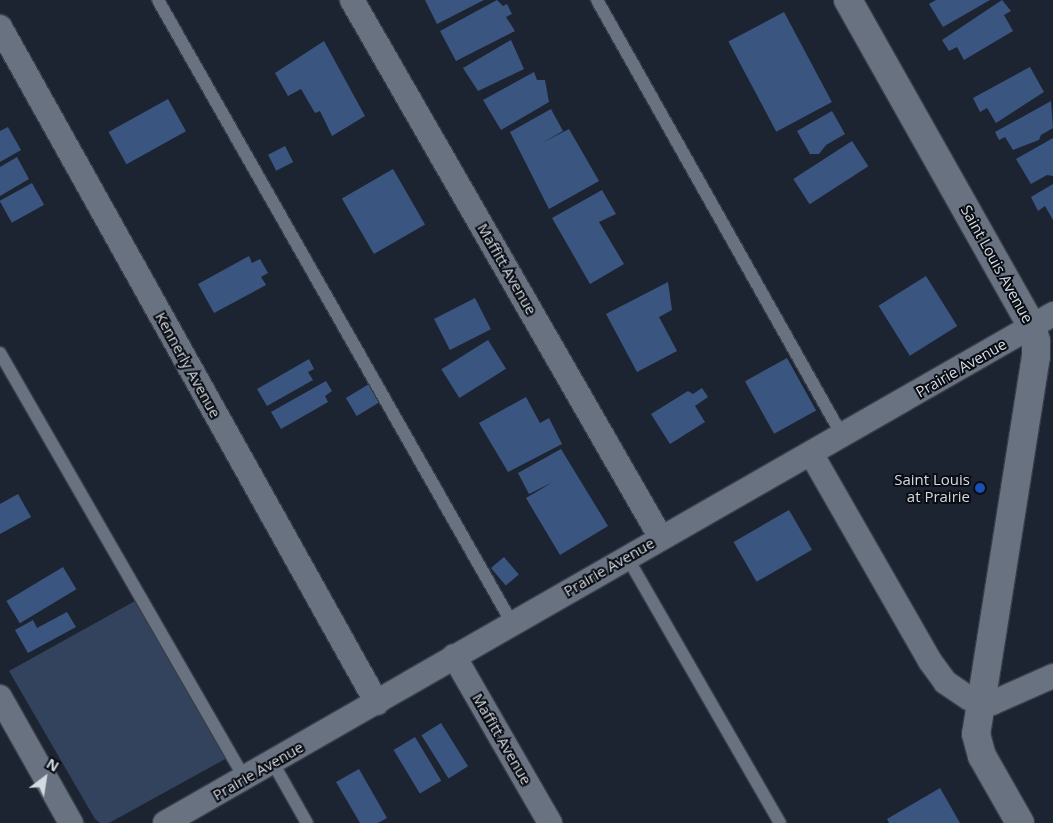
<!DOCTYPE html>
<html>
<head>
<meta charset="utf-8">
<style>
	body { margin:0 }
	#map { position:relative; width:1053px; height:823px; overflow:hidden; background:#1d2431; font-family:"Open Sans",sans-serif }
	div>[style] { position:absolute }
	.green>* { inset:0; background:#33435e }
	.building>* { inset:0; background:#3b5581; transform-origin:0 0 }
	.roads { filter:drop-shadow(1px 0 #383e49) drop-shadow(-1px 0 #383e49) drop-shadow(0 1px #383e49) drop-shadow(0 -1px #383e49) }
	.service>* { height:12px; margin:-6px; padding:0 6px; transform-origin:6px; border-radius:6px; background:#687281 }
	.minor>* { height:24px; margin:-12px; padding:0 12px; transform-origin:12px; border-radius:12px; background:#687281 }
	.tertiary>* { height:28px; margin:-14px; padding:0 14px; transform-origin:14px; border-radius:14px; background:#687281 }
	.dots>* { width:14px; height:14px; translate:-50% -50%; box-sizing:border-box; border:2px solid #0a0d13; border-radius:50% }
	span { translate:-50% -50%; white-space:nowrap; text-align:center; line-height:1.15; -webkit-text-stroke:4px #0a0d13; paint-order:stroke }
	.street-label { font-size:15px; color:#d4dae2 }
	.poi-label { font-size:15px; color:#d4dae2 }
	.right { translate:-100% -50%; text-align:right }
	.north { position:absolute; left:20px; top:753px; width:50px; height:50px; -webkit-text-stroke:4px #0a0d13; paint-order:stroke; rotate:31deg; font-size:14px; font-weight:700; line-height:20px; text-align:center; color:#d4dae2 }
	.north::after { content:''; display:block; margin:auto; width:18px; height:22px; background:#d4dae2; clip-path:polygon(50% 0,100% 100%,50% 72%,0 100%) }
</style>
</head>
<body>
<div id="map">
	<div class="green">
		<div style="clip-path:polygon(135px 601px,227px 758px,109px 823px,100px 823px,95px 819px,9px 671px)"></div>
	</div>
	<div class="building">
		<div style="clip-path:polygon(425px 0,484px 0,437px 24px)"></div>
		<div style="clip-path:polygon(497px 0,503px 6px,507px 4px,512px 14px,506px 17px,515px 31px,456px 61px,440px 31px)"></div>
		<div style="clip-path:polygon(936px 0,990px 0,943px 27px,929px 4px)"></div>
		<div style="clip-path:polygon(1002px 0,1011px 11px,1004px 15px,1013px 31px,964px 60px,957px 47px,949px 51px,942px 40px)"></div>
		<div style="left:784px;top:12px;width:102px;height:63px;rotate:62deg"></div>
		<div style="clip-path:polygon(511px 40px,524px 69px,478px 91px,463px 68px)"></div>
		<div style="clip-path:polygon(324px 41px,365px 116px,332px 136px,320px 111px,315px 113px,301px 89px,288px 96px,275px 73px)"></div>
		<div style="clip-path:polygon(1030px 67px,1044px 92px,996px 123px,987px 108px,980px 112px,973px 98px)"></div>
		<div style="clip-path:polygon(534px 72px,537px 80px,545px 80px,549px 102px,501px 130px,483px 100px)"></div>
		<div style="left:168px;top:99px;width:37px;height:68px;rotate:61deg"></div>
		<div style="clip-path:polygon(1051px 101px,1053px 128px,1041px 135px,1039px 140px,1013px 150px,1005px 137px,999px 140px,995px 132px)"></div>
		<div style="clip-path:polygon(551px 109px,563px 131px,542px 143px,569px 129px,599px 181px,549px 209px,510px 132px)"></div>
		<div style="clip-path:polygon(832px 111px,845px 134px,826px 145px,819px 154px,810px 154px,797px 131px)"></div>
		<div style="clip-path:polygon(8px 127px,21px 150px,0 162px,0 131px)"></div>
		<div style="clip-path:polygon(1053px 138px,1053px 176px,1047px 175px,1031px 184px,1016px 159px)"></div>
		<div style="left:852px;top:141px;width:30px;height:70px;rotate:57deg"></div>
		<div style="left:285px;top:146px;width:18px;height:19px;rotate:63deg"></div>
		<div style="clip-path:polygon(17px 157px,29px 179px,0 196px,0 167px)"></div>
		<div style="left:393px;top:169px;width:64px;height:59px;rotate:60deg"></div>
		<div style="left:32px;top:183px;width:25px;height:37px;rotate:61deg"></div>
		<div style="clip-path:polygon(1053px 184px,1053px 220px,1045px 206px,1038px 211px,1031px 197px)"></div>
		<div style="clip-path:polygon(602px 190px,616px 214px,599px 222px,624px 264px,590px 284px,552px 218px)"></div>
		<div style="clip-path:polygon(249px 256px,252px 263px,260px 259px,268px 273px,261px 277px,266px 285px,214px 313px,198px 284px)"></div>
		<div style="left:926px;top:276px;width:59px;height:56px;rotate:58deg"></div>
		<div style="clip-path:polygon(668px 282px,672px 310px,659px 317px,677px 351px,637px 372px,606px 314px)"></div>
		<div style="left:475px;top:298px;width:35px;height:46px;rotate:63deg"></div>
		<div style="left:488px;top:340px;width:34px;height:55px;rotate:58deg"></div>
		<div style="left:787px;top:358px;width:60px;height:48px;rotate:61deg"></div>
		<div style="clip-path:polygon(309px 359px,314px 369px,308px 372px,313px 380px,267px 406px,257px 389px)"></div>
		<div style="clip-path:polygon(326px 381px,332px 391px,325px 396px,328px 402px,281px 429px,271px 412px)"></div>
		<div style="left:369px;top:384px;width:21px;height:27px;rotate:59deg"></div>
		<div style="clip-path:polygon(702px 388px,708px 397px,695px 406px,705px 422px,670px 444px,651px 414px,688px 391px,693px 394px)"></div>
		<div style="clip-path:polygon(526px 397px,540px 423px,549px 418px,562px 444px,508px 472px,479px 423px)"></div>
		<div style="clip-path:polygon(561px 449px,608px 526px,560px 555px,526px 498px,553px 482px,529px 494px,518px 473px)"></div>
		<div style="clip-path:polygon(18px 494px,31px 517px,0 534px,0 504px)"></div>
		<div style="left:789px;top:510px;width:46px;height:64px;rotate:60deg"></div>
		<div style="left:504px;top:557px;width:23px;height:17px;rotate:50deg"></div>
		<div style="left:63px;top:567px;width:26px;height:66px;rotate:59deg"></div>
		<div style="clip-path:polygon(67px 612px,76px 627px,28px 653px,15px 630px,33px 620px,37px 628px)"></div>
		<div style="left:441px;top:723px;width:51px;height:23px;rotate:58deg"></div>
		<div style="left:415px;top:737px;width:51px;height:25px;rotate:59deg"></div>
		<div style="clip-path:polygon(359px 769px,387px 818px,378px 823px,360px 823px,336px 782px)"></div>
		<div style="clip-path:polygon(940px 788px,960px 823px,889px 823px,887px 819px)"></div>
	</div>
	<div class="roads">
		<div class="service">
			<div style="left:158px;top:0;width:717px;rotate:60.39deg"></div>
			<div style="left:597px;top:0;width:501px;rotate:60.62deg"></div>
			<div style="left:0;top:353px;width:491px;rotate:60.1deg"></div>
			<div style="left:627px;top:557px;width:307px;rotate:60.1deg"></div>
			<div style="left:273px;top:763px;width:69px;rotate:60.5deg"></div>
		</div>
		<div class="minor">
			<div style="left:352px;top:0;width:620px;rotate:60.13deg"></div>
			<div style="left:0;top:27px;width:774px;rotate:60.85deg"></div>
			<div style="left:812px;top:455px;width:237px;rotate:60.2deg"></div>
			<div style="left:930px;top:661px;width:26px;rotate:54deg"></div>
			<div style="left:945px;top:682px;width:29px;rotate:34deg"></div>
			<div style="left:969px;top:698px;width:24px;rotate:12deg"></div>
			<div style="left:992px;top:703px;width:67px;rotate:-23.9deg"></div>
			<div style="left:454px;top:656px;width:193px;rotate:60.1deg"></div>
			<div style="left:0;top:697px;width:145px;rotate:60.6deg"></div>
			<div style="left:165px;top:823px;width:1024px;rotate:-29.82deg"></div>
		</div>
		<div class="tertiary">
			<div style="left:848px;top:0;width:374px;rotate:60.6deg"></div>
			<div style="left:1032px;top:326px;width:16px;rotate:75deg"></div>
			<div style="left:1036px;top:341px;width:15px;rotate:90deg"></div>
			<div style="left:1036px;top:356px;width:383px;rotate:99deg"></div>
			<div style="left:976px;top:734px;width:23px;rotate:75deg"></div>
			<div style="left:982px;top:756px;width:77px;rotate:60.4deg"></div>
		</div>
	</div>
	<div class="dots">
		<div style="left:980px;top:488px;background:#1a4fb4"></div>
	</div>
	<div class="street-label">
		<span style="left:997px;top:264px;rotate:61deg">Saint Louis Avenue</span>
		<span style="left:507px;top:269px;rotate:60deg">Maffitt Avenue</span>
		<span style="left:188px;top:365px;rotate:61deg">Kennerly Avenue</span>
		<span style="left:961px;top:368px;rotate:-30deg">Prairie Avenue</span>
		<span style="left:609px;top:567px;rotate:-30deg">Prairie Avenue</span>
		<span style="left:502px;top:739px;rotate:60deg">Maffitt Avenue</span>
		<span style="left:258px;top:771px;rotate:-30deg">Prairie Avenue</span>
	</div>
	<div class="poi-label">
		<span class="right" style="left:970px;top:488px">Saint Louis<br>at Prairie</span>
	</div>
	<div class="north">N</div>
</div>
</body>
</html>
